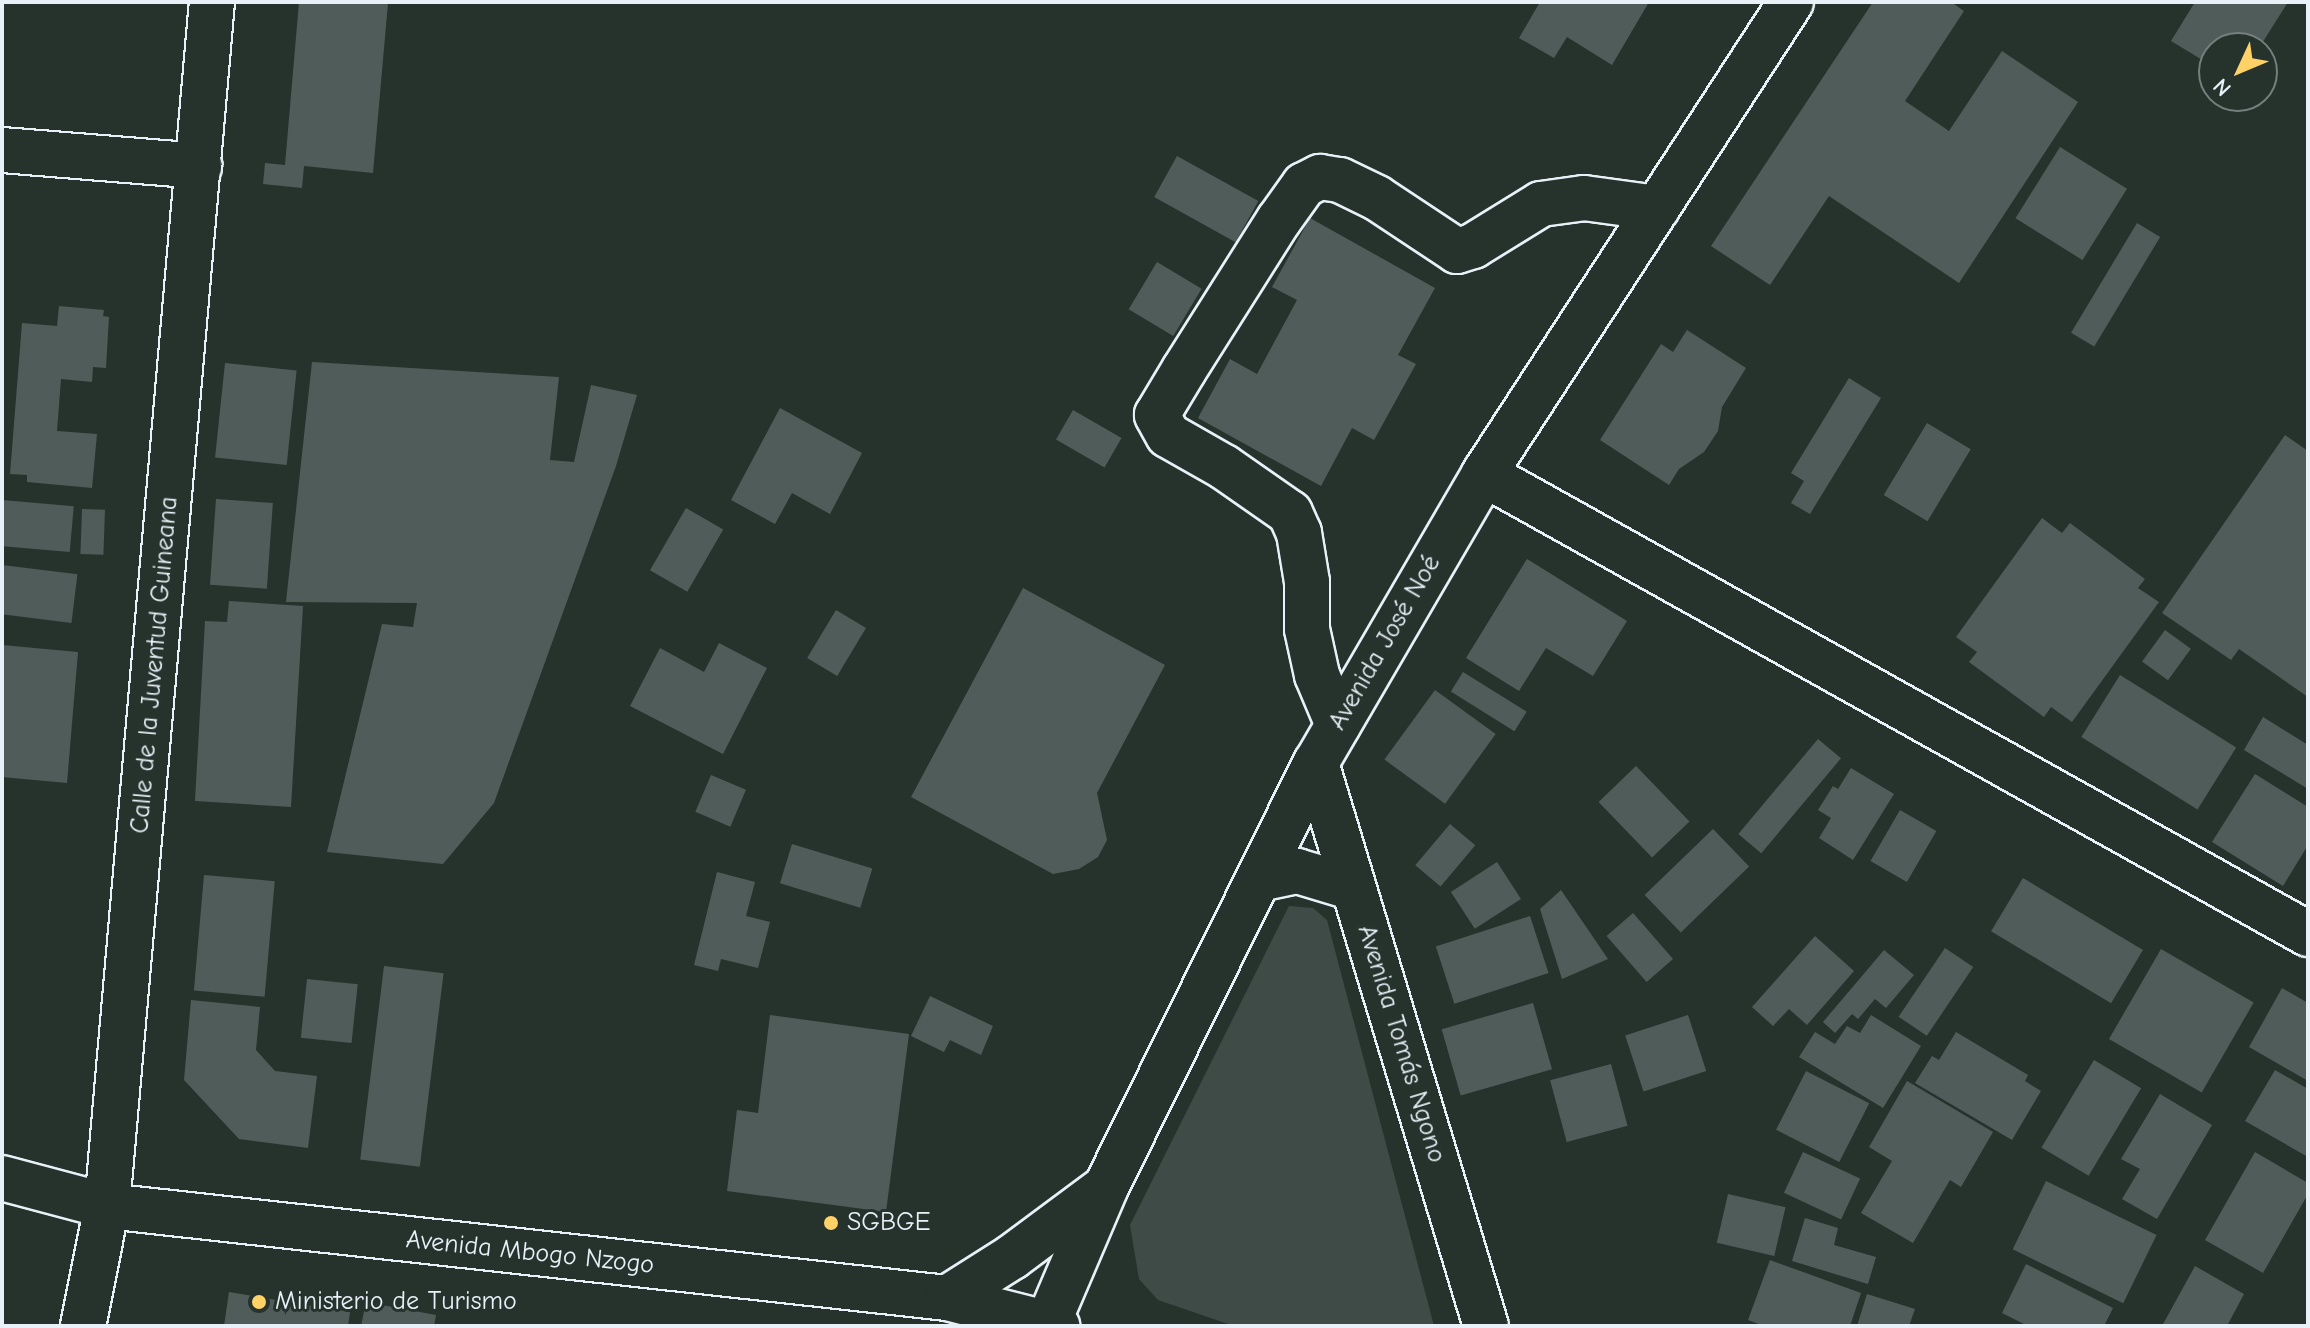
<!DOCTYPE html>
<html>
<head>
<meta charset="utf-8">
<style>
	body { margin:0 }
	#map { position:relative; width:2310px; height:1328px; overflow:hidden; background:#26332d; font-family:"Comic Neue",sans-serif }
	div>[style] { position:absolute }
	.green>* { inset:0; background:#3e4b47 }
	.building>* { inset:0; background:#505c59; transform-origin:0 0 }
	.roads { filter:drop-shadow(2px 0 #e8f1f8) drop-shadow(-2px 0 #e8f1f8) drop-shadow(0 2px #e8f1f8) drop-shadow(0 -2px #e8f1f8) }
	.minor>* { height:44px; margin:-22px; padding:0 22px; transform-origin:22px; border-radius:22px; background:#26332d }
	.major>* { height:44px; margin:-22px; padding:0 22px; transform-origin:22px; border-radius:22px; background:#26332d }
	.dots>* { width:22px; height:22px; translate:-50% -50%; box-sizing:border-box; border:4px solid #26332d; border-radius:50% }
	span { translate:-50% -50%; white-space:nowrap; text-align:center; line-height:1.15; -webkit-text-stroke:6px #26332d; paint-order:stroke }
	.street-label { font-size:26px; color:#e8f1f8 }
	.poi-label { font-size:26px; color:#e8f1f8 }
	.left { translate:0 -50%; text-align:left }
	.frame { position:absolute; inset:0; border:4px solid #e8f1f8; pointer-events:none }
	.north { position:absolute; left:2198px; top:32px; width:80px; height:80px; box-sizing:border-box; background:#26332d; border:2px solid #747f7e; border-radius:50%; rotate:226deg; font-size:22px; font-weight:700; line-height:32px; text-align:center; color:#e8f1f8 }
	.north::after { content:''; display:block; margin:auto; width:28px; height:36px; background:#ffd166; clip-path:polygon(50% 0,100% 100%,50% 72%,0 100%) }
</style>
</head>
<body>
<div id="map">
	<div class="green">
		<div style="clip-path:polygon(1289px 906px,1313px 908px,1327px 920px,1434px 1326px,1234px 1326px,1158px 1300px,1139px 1279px,1130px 1225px)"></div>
	</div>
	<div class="building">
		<div style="clip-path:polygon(299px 2px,388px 3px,373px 173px,304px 166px,302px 188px,263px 184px,265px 163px,285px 165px)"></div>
		<div style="clip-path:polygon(1540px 2px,1649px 2px,1612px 65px,1567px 37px,1554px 58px,1519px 38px)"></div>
		<div style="clip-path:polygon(1873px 2px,1951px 2px,1964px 11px,1905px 101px,1949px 131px,2002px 51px,2078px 102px,1959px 283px,1829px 196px,1770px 285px,1711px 246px)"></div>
		<div style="clip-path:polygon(2195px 2px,2288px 2px,2259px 48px,2238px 45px,2214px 48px,2214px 67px,2171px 41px)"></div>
		<div style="left:2060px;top:147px;width:79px;height:84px;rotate:32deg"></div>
		<div style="left:1177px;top:156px;width:93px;height:47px;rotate:29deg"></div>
		<div style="clip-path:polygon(1310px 218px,1435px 288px,1398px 355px,1416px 364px,1374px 440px,1352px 428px,1321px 486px,1198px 418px,1230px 359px,1257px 374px,1297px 300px,1272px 287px)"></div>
		<div style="left:2137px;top:223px;width:27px;height:128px;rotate:31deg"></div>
		<div style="left:1157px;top:262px;width:52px;height:55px;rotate:31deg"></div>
		<div style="clip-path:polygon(59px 306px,104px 310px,103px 316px,109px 317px,106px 368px,93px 367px,92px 382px,61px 379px,57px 431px,97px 434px,92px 488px,27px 482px,27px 475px,10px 474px,22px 323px,57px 326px)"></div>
		<div style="clip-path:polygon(1687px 330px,1746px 368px,1722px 407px,1718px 431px,1704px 452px,1679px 469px,1669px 485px,1600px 440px,1661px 344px,1673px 352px)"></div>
		<div style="clip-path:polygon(312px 362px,559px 377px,550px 460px,574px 462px,591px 385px,637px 395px,616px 466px,494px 803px,443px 864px,327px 852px,382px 624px,413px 627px,417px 603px,286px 602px)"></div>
		<div style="left:225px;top:363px;width:72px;height:95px;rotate:6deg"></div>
		<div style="clip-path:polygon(1849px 378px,1881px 398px,1810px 514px,1791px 503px,1804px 481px,1791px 473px)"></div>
		<div style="clip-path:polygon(780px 408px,862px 453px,830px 514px,792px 493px,775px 524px,731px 500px)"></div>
		<div style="left:1073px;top:410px;width:56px;height:34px;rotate:30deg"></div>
		<div style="left:1927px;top:423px;width:51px;height:84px;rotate:31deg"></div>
		<div style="clip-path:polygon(2285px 435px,2308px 451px,2308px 697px,2239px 649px,2231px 660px,2162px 613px)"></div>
		<div style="left:216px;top:499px;width:57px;height:86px;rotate:4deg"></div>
		<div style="left:2px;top:500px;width:72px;height:46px;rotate:5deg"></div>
		<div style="left:686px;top:508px;width:43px;height:72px;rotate:30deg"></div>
		<div style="left:82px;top:509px;width:23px;height:45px;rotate:2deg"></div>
		<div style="clip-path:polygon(2042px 518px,2062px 533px,2070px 523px,2145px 579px,2138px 588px,2159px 602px,2072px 722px,2051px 707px,2044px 717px,1969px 662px,1977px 652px,1956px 637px)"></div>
		<div style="clip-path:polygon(1527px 559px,1627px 621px,1593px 676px,1546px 648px,1519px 691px,1466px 658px)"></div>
		<div style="left:2px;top:565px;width:76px;height:49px;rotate:7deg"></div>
		<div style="clip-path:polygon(1023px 588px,1165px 665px,1097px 793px,1107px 840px,1098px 857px,1079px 869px,1053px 874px,911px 797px)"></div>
		<div style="clip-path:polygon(229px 601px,303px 606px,291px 807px,195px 801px,205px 621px,227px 622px)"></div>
		<div style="left:836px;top:610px;width:35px;height:56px;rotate:31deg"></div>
		<div style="left:2165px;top:630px;width:32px;height:39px;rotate:36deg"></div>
		<div style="clip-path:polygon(719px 643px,767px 668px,723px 754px,630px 706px,660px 648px,704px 672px)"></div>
		<div style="clip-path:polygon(2px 645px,78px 652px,67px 783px,2px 777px)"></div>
		<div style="left:1463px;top:672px;width:75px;height:23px;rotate:32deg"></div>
		<div style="left:2120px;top:675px;width:137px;height:73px;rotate:32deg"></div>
		<div style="left:1435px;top:690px;width:75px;height:86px;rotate:36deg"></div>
		<div style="clip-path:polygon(2263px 717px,2308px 745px,2308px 789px,2244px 750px)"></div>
		<div style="left:1818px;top:739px;width:30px;height:124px;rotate:40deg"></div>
		<div style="left:1636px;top:766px;width:77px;height:52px;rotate:46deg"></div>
		<div style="clip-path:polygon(1851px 768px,1894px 794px,1853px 860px,1819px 838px,1831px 818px,1818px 810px,1833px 786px,1838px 789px)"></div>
		<div style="clip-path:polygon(2255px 774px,2308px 807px,2308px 845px,2283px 886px,2212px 842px)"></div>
		<div style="left:711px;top:775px;width:38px;height:40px;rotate:23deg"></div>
		<div style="left:1900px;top:810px;width:42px;height:59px;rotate:30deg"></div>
		<div style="left:1450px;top:824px;width:33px;height:54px;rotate:40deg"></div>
		<div style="left:1713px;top:829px;width:52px;height:95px;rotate:46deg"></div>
		<div style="left:792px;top:844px;width:84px;height:41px;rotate:17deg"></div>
		<div style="left:1497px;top:862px;width:44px;height:55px;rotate:57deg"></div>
		<div style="clip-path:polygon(717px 872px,755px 882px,746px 916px,770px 922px,758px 968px,721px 959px,718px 971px,694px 965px)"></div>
		<div style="left:204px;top:875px;width:71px;height:116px;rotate:5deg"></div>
		<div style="left:2023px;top:878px;width:140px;height:62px;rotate:31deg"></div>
		<div style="clip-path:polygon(1561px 890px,1608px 959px,1562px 979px,1540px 909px)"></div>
		<div style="left:1633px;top:913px;width:61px;height:35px;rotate:49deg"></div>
		<div style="left:1530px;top:916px;width:60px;height:99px;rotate:72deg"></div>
		<div style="clip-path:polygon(1815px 936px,1854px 971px,1807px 1025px,1789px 1009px,1773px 1026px,1752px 1007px)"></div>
		<div style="left:1945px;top:948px;width:34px;height:83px;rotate:34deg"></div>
		<div style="left:2161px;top:949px;width:107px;height:104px;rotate:30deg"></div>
		<div style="clip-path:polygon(1884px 950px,1914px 975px,1886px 1008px,1875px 999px,1858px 1019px,1852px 1014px,1835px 1033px,1823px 1022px)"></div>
		<div style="left:384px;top:966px;width:60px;height:195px;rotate:7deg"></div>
		<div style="left:307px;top:979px;width:51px;height:59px;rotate:6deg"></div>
		<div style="clip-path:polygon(2282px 988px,2308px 1003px,2308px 1081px,2249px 1047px)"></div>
		<div style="clip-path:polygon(930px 996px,993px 1026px,981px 1055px,950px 1040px,944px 1052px,911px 1036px)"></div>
		<div style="clip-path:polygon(191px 1000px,260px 1007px,256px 1050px,275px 1071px,317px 1076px,308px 1148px,239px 1139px,184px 1080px)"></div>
		<div style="left:1533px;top:1003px;width:69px;height:95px;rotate:74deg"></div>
		<div style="clip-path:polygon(770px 1015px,909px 1034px,886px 1212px,727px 1191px,737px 1110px,758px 1113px)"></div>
		<div style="left:1688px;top:1015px;width:59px;height:66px;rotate:72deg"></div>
		<div style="clip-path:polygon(1871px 1015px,1921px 1046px,1883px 1108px,1799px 1057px,1815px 1032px,1835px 1044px,1847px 1026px,1860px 1033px)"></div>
		<div style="clip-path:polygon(1956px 1032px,2028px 1075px,2025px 1081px,2041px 1091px,2012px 1140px,1915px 1083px,1932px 1056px,1939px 1060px)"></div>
		<div style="left:2094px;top:1060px;width:55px;height:102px;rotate:31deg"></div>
		<div style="left:1611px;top:1064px;width:64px;height:63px;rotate:75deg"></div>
		<div style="clip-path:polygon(2275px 1070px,2308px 1089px,2308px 1157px,2245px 1121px)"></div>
		<div style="left:1806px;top:1071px;width:71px;height:66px;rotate:27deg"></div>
		<div style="clip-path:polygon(1907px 1081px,1993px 1132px,1961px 1187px,1950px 1180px,1913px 1243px,1861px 1213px,1892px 1161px,1869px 1147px)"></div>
		<div style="clip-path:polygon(2160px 1094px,2212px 1125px,2157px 1219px,2122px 1199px,2140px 1169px,2121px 1159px)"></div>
		<div style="left:1803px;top:1152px;width:63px;height:45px;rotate:25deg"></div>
		<div style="clip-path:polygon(2255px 1152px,2308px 1183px,2308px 1194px,2263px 1273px,2205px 1240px)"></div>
		<div style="left:2046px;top:1181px;width:123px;height:76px;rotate:26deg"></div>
		<div style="left:1728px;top:1194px;width:59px;height:50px;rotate:13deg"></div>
		<div style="clip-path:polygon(1805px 1218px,1838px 1228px,1834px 1245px,1876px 1257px,1868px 1284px,1792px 1261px)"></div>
		<div style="clip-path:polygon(1770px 1260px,1861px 1293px,1850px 1326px,1764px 1326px,1748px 1320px)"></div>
		<div style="clip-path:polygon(2026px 1264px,2113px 1308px,2104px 1326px,2028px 1326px,2002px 1313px)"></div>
		<div style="clip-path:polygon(2195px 1266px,2244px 1294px,2227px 1326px,2162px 1326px)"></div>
		<div style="clip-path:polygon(229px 1292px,350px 1312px,348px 1326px,224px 1326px)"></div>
		<div style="clip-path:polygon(1867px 1294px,1915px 1309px,1909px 1326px,1857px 1326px)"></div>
		<div style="clip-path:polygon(366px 1302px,436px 1315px,434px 1326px,361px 1326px)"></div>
	</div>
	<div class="roads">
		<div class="minor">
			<div style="left:2px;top:150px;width:198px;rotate:4.6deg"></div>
			<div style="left:1484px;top:474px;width:944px;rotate:29.17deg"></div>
			<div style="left:1338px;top:725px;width:54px;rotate:-112.8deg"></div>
			<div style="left:1317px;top:675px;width:47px;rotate:-102.3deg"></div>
			<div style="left:1307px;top:629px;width:47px;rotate:-90deg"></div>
			<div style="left:1307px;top:582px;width:50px;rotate:-99.3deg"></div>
			<div style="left:1299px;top:533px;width:22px;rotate:-114deg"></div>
			<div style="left:1290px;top:513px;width:80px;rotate:-145.1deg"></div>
			<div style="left:1224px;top:467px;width:64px;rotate:-150.3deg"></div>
			<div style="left:1168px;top:435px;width:23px;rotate:-119deg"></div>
			<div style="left:1157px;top:415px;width:52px;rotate:-59deg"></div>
			<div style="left:1184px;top:370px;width:178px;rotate:-57.7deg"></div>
			<div style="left:1279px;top:220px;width:43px;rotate:-54.5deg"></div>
			<div style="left:1304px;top:185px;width:18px;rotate:-27deg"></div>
			<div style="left:1320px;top:177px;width:20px;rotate:9deg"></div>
			<div style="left:1340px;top:180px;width:41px;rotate:25.9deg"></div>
			<div style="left:1377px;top:198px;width:96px;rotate:33.5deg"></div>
			<div style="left:1457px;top:251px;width:17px;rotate:-17deg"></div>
			<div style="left:1473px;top:246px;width:80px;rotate:-31.7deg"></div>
			<div style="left:1541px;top:204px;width:43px;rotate:-7.9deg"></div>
			<div style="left:1584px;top:198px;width:74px;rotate:7.8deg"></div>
			<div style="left:1316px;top:763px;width:588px;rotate:73.2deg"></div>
			<div style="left:1259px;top:879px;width:39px;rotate:-12deg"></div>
			<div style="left:1297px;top:871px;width:59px;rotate:16.6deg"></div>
			<div style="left:1048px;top:1323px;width:148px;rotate:-66.9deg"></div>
			<div style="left:1106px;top:1187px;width:473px;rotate:-63.7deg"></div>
			<div style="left:1316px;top:763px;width:334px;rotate:-59.8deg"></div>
			<div style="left:1484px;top:474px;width:563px;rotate:-56.96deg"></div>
			<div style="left:83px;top:1326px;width:122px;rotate:-78.7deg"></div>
			<div style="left:107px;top:1206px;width:1209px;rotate:-85.02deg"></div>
		</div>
		<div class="major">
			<div style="left:2px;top:1178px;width:109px;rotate:14.9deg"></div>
			<div style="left:107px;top:1206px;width:845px;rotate:6.25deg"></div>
			<div style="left:947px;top:1298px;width:114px;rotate:14.3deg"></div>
			<div style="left:947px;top:1298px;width:77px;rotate:-32.2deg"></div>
			<div style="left:1012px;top:1257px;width:117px;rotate:-36.7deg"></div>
		</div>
	</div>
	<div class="dots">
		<div style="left:831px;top:1223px;background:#ffd166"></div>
		<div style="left:259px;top:1302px;background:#ffd166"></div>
	</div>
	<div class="street-label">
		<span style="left:1385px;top:643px;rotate:-60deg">Avenida José Noé</span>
		<span style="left:155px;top:665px;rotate:-85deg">Calle de la Juventud Guineana</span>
		<span style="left:1401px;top:1044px;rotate:73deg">Avenida Tomás Ngono</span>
		<span style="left:530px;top:1253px;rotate:6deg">Avenida Mbogo Nzogo</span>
	</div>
	<div class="poi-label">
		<span class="left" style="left:847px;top:1223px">SGBGE</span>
		<span class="left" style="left:275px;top:1302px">Ministerio de Turismo</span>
	</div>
	<div class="frame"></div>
	<div class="north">N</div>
</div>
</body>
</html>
